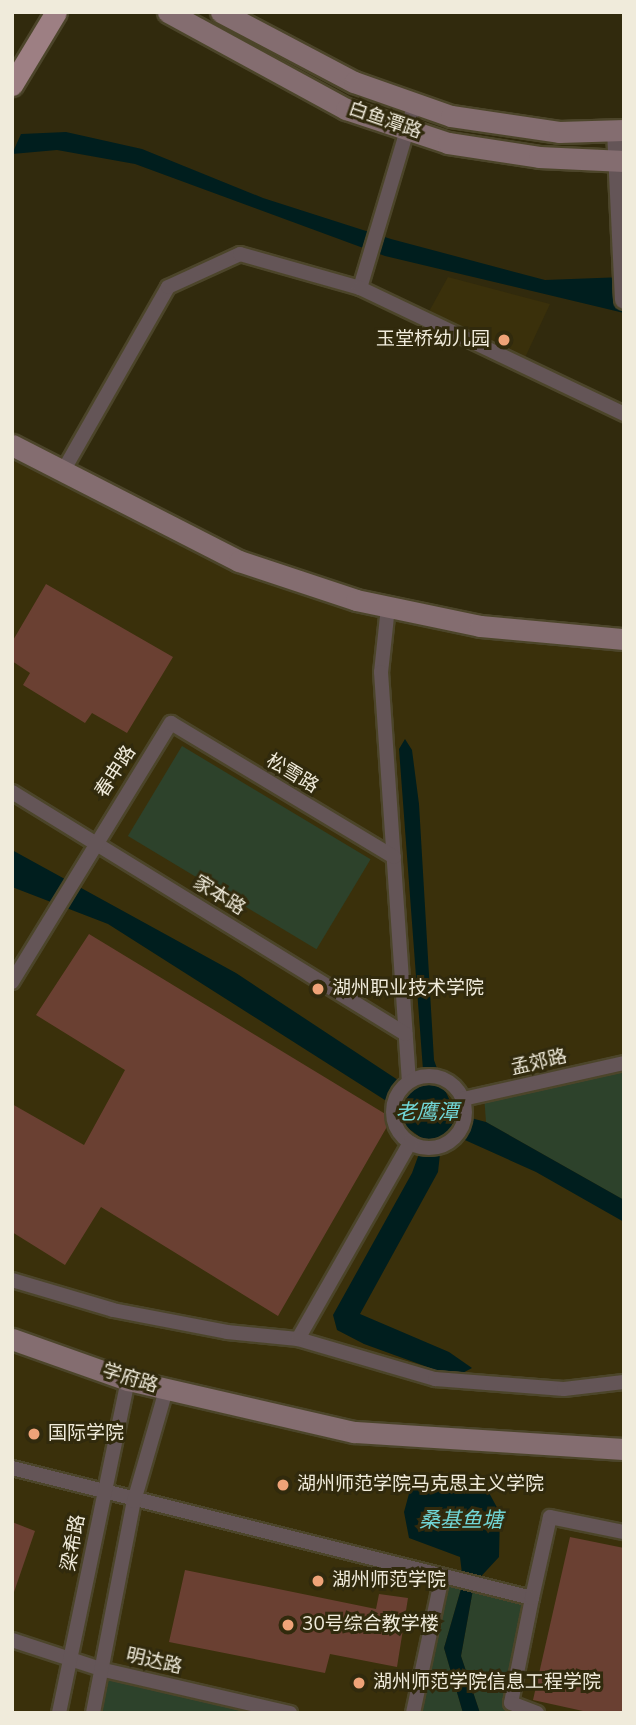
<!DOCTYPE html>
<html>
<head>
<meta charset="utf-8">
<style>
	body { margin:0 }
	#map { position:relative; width:636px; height:1725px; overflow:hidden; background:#312a0d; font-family:"Nunito Sans","Noto Sans SC",sans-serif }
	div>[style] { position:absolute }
	.built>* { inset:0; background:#3a300b }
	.green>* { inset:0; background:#2d422b; transform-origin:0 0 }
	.water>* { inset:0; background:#001e1e }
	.building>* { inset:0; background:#6a4032 }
	.roads { filter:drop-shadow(2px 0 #4c452a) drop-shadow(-2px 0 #4c452a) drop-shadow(0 2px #4c452a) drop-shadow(0 -2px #4c452a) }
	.minor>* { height:14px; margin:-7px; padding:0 7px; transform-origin:7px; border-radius:7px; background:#645557 }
	.minor>.ring { margin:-7px; padding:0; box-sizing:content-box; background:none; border:14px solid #645557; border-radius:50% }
	.tertiary>* { height:18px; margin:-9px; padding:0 9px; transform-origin:9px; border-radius:9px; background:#645557 }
	.secondary>* { height:21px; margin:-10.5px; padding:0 10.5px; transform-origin:10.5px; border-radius:10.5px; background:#846d70 }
	.primary>* { height:21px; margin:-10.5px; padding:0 10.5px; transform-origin:10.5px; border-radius:10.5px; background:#9d7f83 }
	.dots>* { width:19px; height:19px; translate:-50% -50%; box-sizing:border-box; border:4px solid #312a0d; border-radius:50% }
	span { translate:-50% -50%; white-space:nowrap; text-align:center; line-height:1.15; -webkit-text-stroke:6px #312a0d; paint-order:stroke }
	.street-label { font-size:19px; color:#f0ebdb }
	.poi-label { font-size:19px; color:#f0ebdb }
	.right { translate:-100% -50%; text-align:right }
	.left { translate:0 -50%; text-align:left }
	.water-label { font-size:21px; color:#71d6d6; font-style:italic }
	.frame { position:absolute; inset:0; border:14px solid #f0ebdb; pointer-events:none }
</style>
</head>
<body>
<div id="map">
	<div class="built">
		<div style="clip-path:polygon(448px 277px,550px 304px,522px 364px,426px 317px)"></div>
		<div style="clip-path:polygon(12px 445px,102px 495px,355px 599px,624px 638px,624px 1713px,12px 1713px)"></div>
	</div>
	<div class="green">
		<div style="left:182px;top:746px;width:220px;height:105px;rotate:31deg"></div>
		<div style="clip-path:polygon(624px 1063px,624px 1200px,486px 1122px,484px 1095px)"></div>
		<div style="clip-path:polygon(442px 1577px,463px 1582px,444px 1648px,463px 1713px,413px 1713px)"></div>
		<div style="clip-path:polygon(474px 1584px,532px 1598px,511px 1702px,537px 1713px,480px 1713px,461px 1656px)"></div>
		<div style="clip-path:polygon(104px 1670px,290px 1713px,93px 1713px)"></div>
	</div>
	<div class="water">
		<div style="clip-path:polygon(66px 132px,142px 149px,263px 198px,391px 239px,545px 280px,624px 277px,624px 313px,385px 256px,135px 164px,57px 150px,12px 154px,21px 134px)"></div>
		<div style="clip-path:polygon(405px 739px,412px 750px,419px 804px,434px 1060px,444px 1088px,456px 1114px,486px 1122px,624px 1200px,624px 1222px,536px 1172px,447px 1132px,442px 1136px,438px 1172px,360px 1314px,449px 1352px,472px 1368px,455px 1377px,364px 1344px,337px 1330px,333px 1315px,412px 1173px,424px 1140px,401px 1123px,399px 1109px,108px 924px,12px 887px,12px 850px,236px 973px,410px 1088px,421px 1083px,423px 1070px,399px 749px)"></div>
		<div style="clip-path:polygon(426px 1480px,487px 1489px,500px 1513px,499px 1557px,474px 1584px,461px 1656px,480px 1713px,463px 1713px,444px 1648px,463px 1582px,460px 1557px,409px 1538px,404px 1512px,410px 1490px)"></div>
	</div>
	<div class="building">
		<div style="clip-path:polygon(46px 584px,173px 657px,127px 733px,92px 713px,85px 723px,23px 685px,30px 673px,12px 661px,12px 642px)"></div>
		<div style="clip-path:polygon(89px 934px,392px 1118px,278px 1316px,101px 1207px,65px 1265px,12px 1232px,12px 1104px,84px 1145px,125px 1070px,36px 1015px)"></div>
		<div style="clip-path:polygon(12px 1522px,35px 1531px,14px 1592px,12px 1592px)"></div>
		<div style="clip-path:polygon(570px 1537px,624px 1548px,624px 1713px,592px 1713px,533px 1700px)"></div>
		<div style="clip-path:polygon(185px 1570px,376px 1609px,379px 1594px,408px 1598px,397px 1667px,330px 1654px,325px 1673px,169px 1642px)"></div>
	</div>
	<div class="roads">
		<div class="minor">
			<div style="left:360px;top:288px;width:193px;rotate:-73.4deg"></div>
			<div style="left:62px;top:473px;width:214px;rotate:-60.3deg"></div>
			<div style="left:168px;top:287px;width:79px;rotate:-24.6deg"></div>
			<div style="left:240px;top:254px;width:125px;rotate:15.8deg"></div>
			<div style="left:360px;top:288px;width:293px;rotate:25.5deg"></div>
			<div style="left:388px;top:607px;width:65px;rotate:96.1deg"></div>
			<div style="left:381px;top:672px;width:409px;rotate:86.1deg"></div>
			<div style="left:12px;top:792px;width:462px;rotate:31.6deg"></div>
			<div style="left:12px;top:982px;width:304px;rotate:-58.5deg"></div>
			<div style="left:171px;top:723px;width:260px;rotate:31deg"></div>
			<div class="ring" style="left:393px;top:1076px;width:58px;height:58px"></div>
			<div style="left:463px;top:1099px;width:165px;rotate:-12.6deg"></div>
			<div style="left:12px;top:1280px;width:105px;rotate:16.5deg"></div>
			<div style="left:113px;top:1310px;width:116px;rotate:10.9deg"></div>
			<div style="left:227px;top:1332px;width:71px;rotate:5.6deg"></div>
			<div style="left:298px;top:1339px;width:143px;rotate:16.3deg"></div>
			<div style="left:435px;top:1379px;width:129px;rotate:4.4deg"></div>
			<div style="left:564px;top:1389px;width:60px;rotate:-6.7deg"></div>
			<div style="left:298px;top:1339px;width:226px;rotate:-60.3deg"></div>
			<div style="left:12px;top:1468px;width:536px;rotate:14.04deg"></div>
			<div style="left:532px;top:1598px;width:107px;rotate:101.3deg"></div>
			<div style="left:511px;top:1703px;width:28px;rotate:21deg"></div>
			<div style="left:532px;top:1598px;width:83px;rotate:-77.5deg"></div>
			<div style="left:550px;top:1517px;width:76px;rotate:11.5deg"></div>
			<div style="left:12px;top:1640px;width:97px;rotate:18.1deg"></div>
			<div style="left:104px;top:1670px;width:191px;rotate:13deg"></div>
			<div style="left:59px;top:1713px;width:340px;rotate:-78.3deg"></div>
			<div style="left:93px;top:1713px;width:216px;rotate:-79.1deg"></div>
			<div style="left:134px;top:1501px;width:116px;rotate:-73.9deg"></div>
			<div style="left:413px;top:1713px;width:139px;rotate:-78deg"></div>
		</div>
		<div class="tertiary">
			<div style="left:616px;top:130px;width:170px;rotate:87.3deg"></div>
		</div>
		<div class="secondary">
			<div style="left:168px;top:12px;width:203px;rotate:28.6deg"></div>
			<div style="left:346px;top:109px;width:108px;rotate:18.4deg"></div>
			<div style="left:448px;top:143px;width:92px;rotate:8.7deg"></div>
			<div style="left:539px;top:157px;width:85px;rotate:2.7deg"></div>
			<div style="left:221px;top:12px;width:150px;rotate:27.8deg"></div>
			<div style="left:354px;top:82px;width:103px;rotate:19.3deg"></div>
			<div style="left:451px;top:116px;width:109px;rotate:8.4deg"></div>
			<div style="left:559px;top:132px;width:65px;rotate:-1.8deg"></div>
			<div style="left:12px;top:445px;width:255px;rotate:27.1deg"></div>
			<div style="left:239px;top:561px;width:123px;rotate:18.4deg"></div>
			<div style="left:356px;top:600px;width:127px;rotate:11.8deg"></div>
			<div style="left:480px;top:626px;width:145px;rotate:5.2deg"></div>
			<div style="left:12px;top:1339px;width:123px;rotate:19.5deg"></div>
			<div style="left:128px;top:1380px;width:232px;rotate:13deg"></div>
			<div style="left:354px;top:1432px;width:271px;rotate:3.6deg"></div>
		</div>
		<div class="primary">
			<div style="left:12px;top:85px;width:85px;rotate:-58.9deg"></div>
		</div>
	</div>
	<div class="dots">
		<div style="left:504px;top:340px;background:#efa378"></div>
		<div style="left:318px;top:989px;background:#efa378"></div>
		<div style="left:34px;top:1434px;background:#efa378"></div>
		<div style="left:283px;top:1485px;background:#efa378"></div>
		<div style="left:318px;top:1581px;background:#efa378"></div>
		<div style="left:288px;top:1625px;background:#efa378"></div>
		<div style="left:359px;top:1683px;background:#efa378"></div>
	</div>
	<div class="street-label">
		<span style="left:385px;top:121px;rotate:19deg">白鱼潭路</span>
		<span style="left:116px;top:772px;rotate:-57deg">春申路</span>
		<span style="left:292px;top:774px;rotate:31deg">松雪路</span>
		<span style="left:219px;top:896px;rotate:32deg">家本路</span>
		<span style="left:539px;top:1063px;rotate:-13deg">孟郊路</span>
		<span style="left:130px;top:1379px;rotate:17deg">学府路</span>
		<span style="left:74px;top:1543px;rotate:-80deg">梁希路</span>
		<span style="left:154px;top:1662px;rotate:13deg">明达路</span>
	</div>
	<div class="poi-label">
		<span class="right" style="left:490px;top:340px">玉堂桥幼儿园</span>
		<span class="left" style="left:332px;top:989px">湖州职业技术学院</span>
		<span class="left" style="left:48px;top:1434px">国际学院</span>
		<span class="left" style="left:297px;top:1485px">湖州师范学院马克思主义学院</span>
		<span class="left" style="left:332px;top:1581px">湖州师范学院</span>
		<span class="left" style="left:302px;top:1625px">30号综合教学楼</span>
		<span class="left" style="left:373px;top:1683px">湖州师范学院信息工程学院</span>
	</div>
	<div class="water-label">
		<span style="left:427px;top:1112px">老鹰潭</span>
		<span style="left:461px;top:1520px">桑基鱼塘</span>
	</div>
	<div class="frame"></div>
</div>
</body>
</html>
